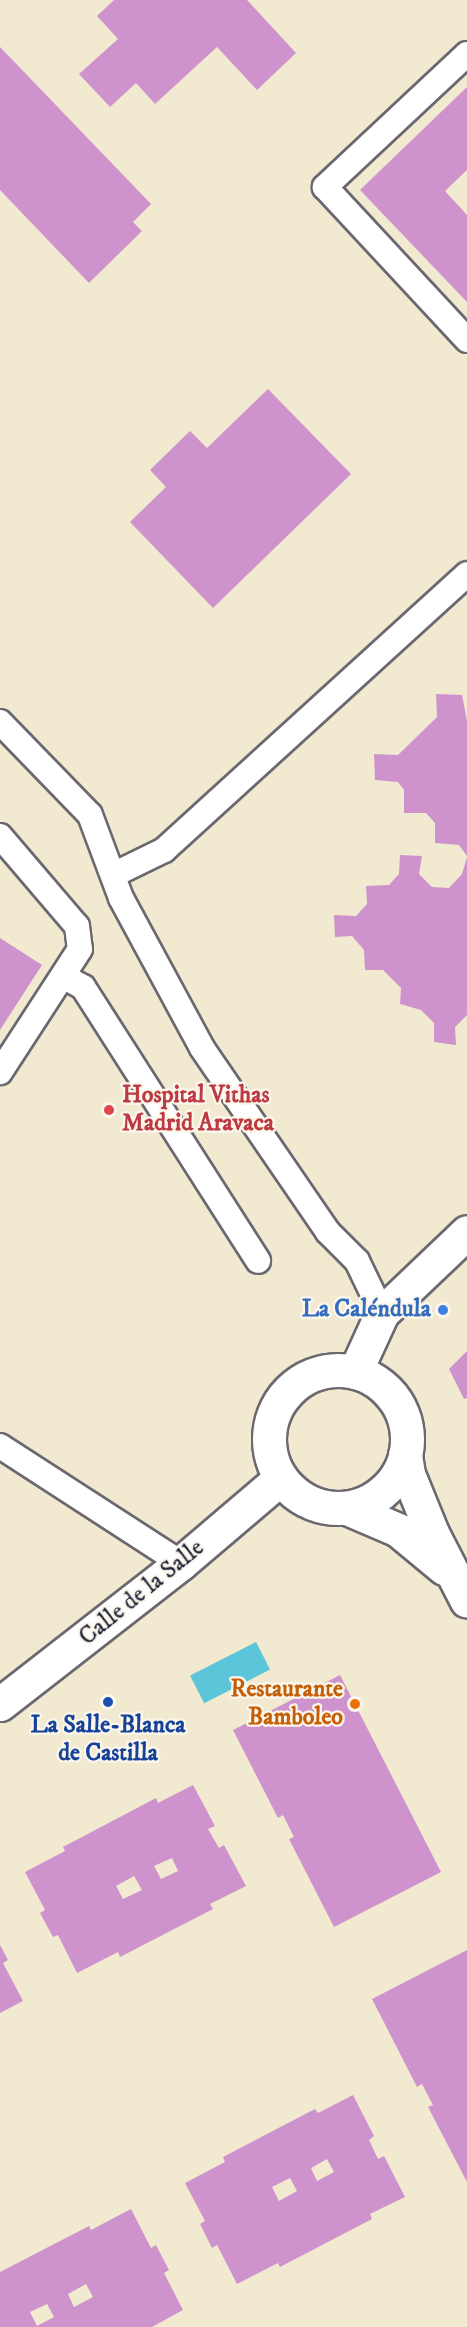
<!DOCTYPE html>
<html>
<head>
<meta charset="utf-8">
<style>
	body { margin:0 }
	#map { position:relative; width:467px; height:2327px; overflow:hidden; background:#f2e9d1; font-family:"IM FELL DW Pica",serif }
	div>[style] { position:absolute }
	.water>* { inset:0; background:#5dc5d9; transform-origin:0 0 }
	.building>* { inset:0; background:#ce93cc }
	.roads { filter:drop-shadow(2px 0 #6b6870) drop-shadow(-2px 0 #6b6870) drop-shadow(0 2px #6b6870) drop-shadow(0 -2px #6b6870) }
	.lane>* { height:24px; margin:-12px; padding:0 12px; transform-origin:12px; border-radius:12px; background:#fff }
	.street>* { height:33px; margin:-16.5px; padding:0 16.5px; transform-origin:16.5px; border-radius:16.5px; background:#fff }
	.street>.ring { margin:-16.5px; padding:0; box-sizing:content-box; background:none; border:33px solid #fff; border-radius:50% }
	.dots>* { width:16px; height:16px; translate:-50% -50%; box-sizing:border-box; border:3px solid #fbf7ec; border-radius:50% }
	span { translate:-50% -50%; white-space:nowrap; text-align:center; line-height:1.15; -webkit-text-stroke:4.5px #fbf7ec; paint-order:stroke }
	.health-label { font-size:24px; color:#be3a42; font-weight:700 }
	.left { translate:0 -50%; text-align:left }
	.shop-label { font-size:24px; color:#366cbe; font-weight:700 }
	.right { translate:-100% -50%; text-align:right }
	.street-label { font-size:24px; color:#22223b }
	.food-label { font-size:24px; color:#c56008; font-weight:700 }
	.transit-label { font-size:24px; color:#164399; font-weight:700 }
</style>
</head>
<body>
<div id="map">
	<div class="water">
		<div style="left:256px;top:1642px;width:31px;height:74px;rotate:63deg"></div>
	</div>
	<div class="building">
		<div style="clip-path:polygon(114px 0,247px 0,296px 53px,257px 90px,217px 47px,155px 104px,136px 83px,110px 107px,79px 74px,118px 39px,97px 16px)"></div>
		<div style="clip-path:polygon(0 47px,151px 204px,133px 222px,142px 231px,89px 283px,0 190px)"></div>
		<div style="clip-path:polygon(467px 87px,467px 170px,445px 191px,467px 215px,467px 302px,360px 190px)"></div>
		<div style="clip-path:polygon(268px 389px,351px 474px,213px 608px,130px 522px,166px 487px,150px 470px,190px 431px,207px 448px)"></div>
		<div style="clip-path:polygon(436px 694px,462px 695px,467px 721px,467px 856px,459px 845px,435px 843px,435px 823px,426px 813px,404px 813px,404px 790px,398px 782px,375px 780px,374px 754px,398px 755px,437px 717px)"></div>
		<div style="clip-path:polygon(400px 855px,422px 856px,419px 874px,432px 887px,449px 888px,462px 874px,467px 857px,467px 1015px,455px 1027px,456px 1045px,434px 1042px,434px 1023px,421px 1010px,400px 1004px,401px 988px,383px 970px,365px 970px,364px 950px,352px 936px,335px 937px,334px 915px,356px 916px,367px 904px,366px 886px,389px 885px,399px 874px)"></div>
		<div style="clip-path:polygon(0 938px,42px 965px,0 1030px)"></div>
		<div style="clip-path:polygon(467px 1351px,467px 1398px,464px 1399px,449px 1369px)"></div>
		<div style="clip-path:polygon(340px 1675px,441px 1872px,334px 1927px,289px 1839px,294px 1837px,283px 1815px,278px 1818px,233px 1730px)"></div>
		<div style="clip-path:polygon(evenodd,193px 1785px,215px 1826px,208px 1829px,219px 1848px,224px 1845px,246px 1886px,210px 1904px,213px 1909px,120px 1957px,118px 1952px,77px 1973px,58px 1935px,53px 1937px,40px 1913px,45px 1910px,25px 1872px,65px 1851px,63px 1847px,156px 1798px,158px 1803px,193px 1785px,172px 1858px,178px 1871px,161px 1879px,154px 1866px,172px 1858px,193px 1785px,134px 1876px,142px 1890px,123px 1899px,116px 1886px,134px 1876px)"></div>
		<div style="clip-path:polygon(0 1945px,8px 1960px,3px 1963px,23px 2001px,0 2013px)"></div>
		<div style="clip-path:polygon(467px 1950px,467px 2182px,428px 2107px,433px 2105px,422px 2084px,417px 2087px,372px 1999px)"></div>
		<div style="clip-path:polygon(evenodd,353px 2095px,374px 2136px,369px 2140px,378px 2159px,384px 2156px,405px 2197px,370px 2214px,372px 2219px,280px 2267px,278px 2263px,237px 2284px,217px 2245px,212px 2248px,200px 2224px,205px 2221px,185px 2183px,225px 2162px,223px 2157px,315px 2109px,318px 2113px,353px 2095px,327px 2159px,334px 2172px,317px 2181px,311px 2168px,327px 2159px,353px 2095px,290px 2178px,297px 2191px,279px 2201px,272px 2187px,290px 2178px)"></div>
		<div style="clip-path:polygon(evenodd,131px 2209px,151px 2248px,156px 2245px,169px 2270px,164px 2273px,183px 2310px,152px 2327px,0 2327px,0 2272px,89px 2226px,91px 2230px,131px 2209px,86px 2284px,93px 2297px,74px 2307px,68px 2294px,86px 2284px,131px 2209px,47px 2304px,54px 2317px,37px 2326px,30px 2312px,47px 2304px)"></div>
	</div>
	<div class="roads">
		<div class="lane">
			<div style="left:467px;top:54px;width:195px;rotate:136.9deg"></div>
			<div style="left:325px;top:187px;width:209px;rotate:47.1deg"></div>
			<div style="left:0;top:722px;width:129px;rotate:45.9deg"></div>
			<div style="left:90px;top:815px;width:89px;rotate:69.5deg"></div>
			<div style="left:121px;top:898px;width:170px;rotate:61.6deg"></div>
			<div style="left:202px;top:1048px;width:223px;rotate:55.6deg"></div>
			<div style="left:328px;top:1232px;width:41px;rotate:45deg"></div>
			<div style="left:357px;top:1261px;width:58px;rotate:64.3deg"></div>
			<div style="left:0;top:836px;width:118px;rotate:49.5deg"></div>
			<div style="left:77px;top:926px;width:23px;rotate:83deg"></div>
			<div style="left:80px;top:949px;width:147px;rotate:123deg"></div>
			<div style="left:113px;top:875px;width:57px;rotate:-26.1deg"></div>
			<div style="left:164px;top:850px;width:410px;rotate:-42.3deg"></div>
			<div style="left:63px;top:976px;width:23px;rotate:29deg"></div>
			<div style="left:83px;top:987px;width:325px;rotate:57.4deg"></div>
			<div style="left:0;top:1446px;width:216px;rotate:32.9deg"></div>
		</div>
		<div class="street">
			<div class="ring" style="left:269px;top:1370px;width:105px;height:105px"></div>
			<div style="left:355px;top:1372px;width:65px;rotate:-65.4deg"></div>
			<div style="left:382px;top:1313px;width:117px;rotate:-43.6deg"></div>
			<div style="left:405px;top:1455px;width:19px;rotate:81deg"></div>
			<div style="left:408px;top:1474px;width:64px;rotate:67.9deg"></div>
			<div style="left:432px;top:1533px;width:76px;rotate:62.8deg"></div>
			<div style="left:347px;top:1508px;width:56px;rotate:23.3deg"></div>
			<div style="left:398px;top:1530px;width:60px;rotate:39.6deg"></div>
			<div style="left:0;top:1704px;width:229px;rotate:-37.9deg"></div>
			<div style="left:181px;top:1563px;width:131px;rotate:-40.4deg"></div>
		</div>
	</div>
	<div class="dots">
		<div style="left:109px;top:1110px;background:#e0444e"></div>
		<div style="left:443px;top:1310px;background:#3f7fe0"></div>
		<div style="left:108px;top:1702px;background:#1a4fb4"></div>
		<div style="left:355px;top:1704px;background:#e8710a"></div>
	</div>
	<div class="health-label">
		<span class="left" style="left:122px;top:1110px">Hospital Vithas<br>Madrid Aravaca</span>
	</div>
	<div class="shop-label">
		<span class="right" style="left:431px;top:1310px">La Caléndula</span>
	</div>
	<div class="street-label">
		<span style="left:142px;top:1593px;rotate:-39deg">Calle de la Salle</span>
	</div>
	<div class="food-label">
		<span class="right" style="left:343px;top:1704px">Restaurante<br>Bamboleo</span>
	</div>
	<div class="transit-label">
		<span style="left:108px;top:1740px">La Salle-Blanca<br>de Castilla</span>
	</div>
</div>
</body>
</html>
